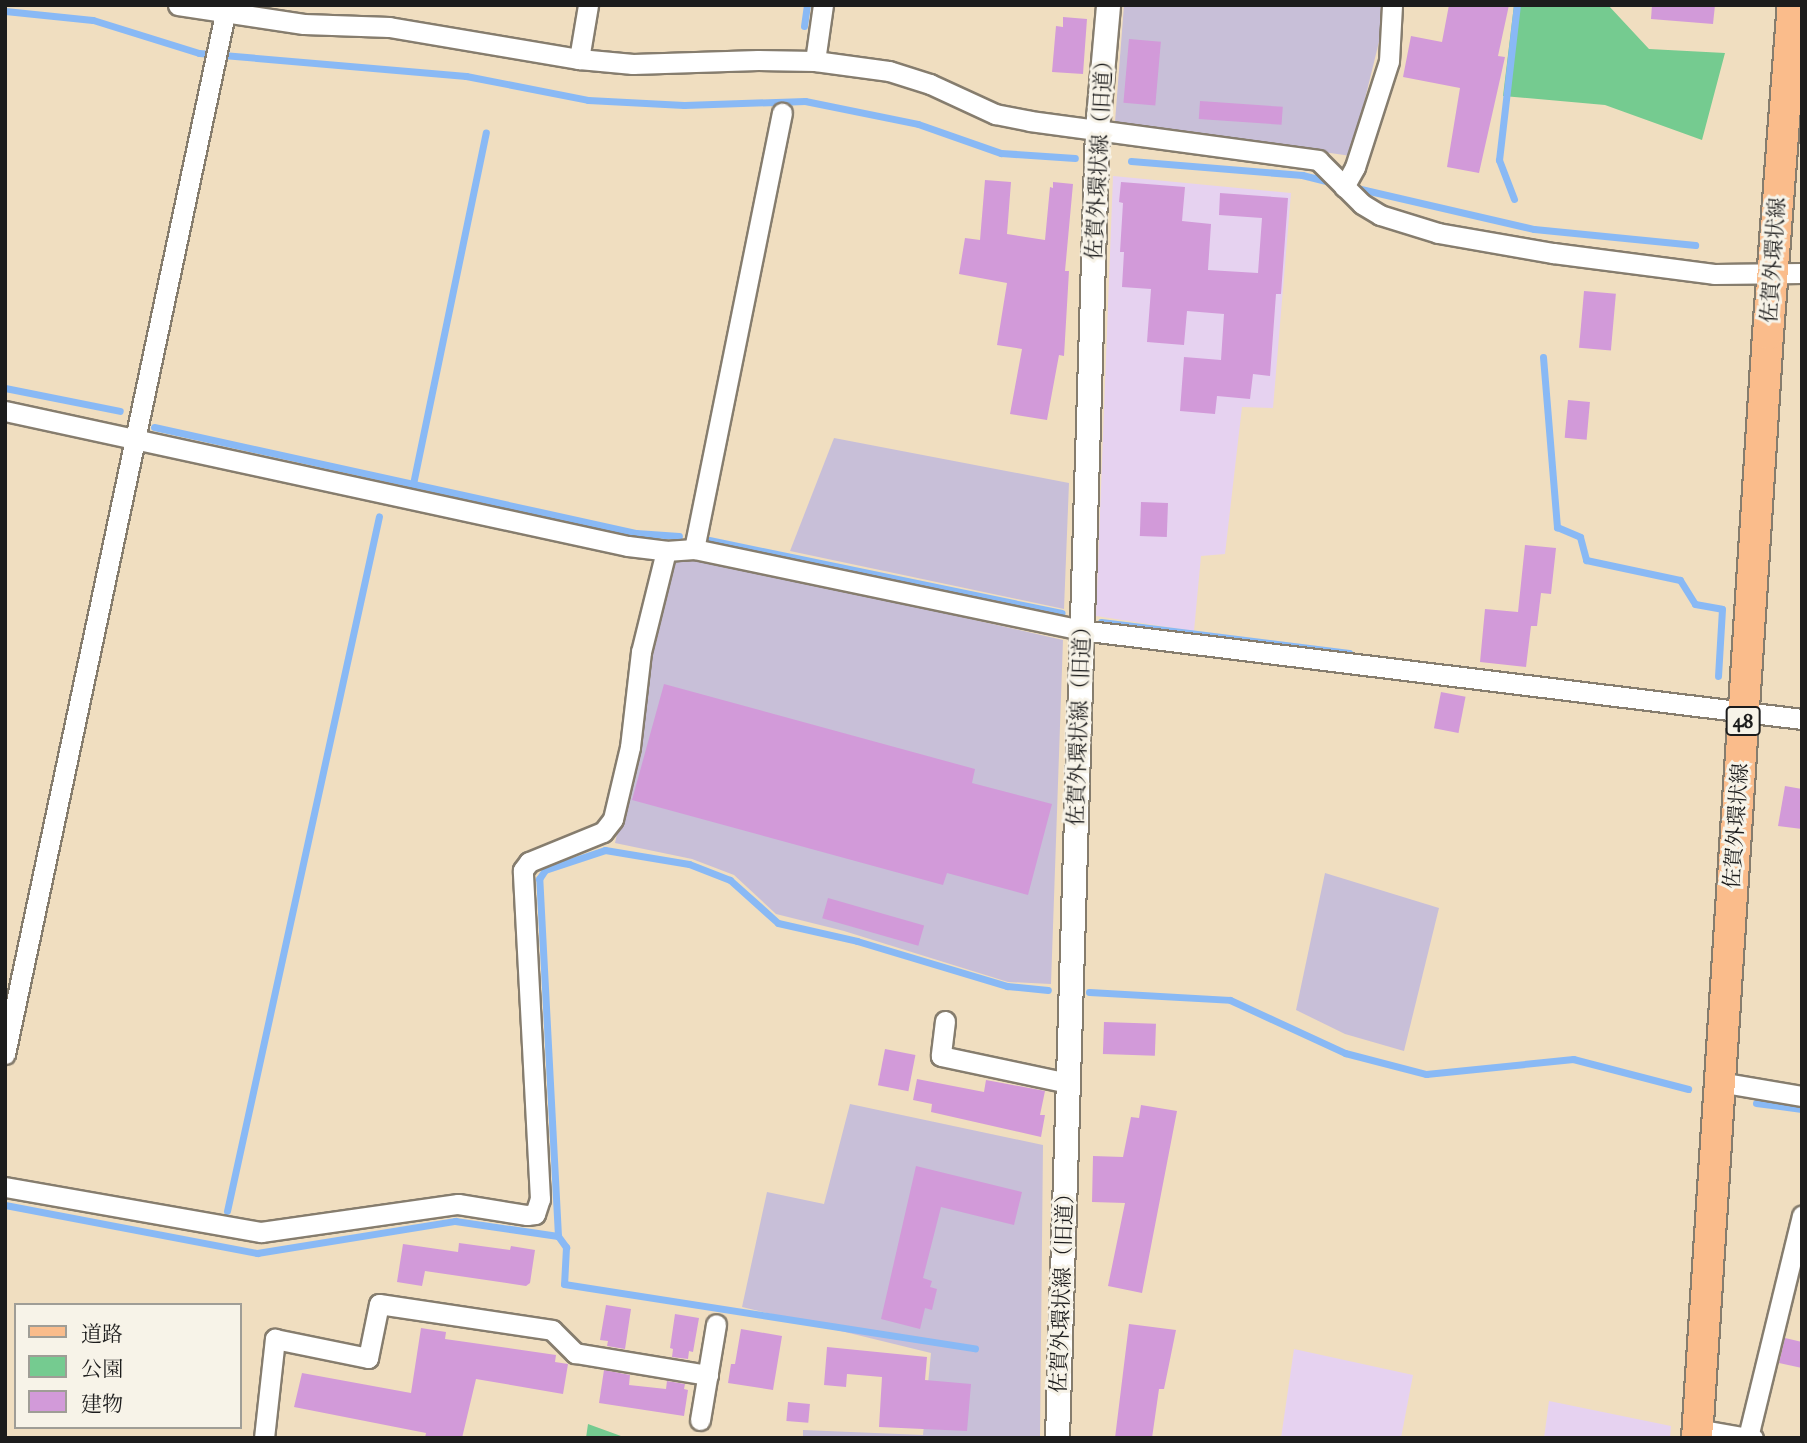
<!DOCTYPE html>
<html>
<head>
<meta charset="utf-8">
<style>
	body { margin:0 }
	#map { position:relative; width:1807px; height:1443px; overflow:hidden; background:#f0dec0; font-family:"IM FELL Great Primer","Noto Serif JP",serif }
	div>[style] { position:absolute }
	.built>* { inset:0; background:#e6d2f0 }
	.industrial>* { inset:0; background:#c8bfd8 }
	.green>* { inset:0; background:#75cb90 }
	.stream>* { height:7px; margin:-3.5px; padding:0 3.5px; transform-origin:3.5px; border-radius:3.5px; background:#89b9f5 }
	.building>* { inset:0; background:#d29ad9; transform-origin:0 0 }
	.roads { filter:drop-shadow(2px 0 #867d6e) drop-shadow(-2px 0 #867d6e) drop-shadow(0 2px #867d6e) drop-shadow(0 -2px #867d6e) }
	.minor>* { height:19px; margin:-9.5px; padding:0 9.5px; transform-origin:9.5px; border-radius:9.5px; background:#fff }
	.tertiary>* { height:23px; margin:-11.5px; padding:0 11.5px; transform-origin:11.5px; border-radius:11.5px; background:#fff }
	.primary>* { height:30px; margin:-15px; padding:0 15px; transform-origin:15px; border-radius:15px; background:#fabc8b }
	span { translate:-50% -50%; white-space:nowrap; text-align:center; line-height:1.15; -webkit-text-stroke:6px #f7f3e8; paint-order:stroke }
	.shield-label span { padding:2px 5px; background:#f7f3e8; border:2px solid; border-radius:5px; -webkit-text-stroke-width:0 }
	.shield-label { font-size:19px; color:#1c1c1c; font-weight:700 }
	.street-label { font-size:21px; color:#1c1c1c }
	.frame { position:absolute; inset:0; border:7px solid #1c1c1c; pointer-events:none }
	.legend { position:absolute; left:14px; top:1303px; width:228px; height:126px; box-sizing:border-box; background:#f7f3e8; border:2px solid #9f9d96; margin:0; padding:9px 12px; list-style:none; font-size:21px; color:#1c1c1c }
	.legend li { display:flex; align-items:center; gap:14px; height:35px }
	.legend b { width:35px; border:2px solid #9f9d96 }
</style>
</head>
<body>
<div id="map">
	<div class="built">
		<div style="clip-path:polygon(1113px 176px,1291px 193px,1273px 408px,1242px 407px,1225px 554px,1201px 556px,1194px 631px,1096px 616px)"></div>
		<div style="clip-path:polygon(1294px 1349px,1413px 1375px,1401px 1438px,1281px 1438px)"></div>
		<div style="clip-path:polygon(1549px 1401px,1671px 1426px,1670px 1438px,1544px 1438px)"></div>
	</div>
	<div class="industrial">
		<div style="clip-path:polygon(1124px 5px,1388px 5px,1351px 156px,1115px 122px)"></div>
		<div style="clip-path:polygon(834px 438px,1069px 483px,1064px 609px,790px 551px)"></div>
		<div style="clip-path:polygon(688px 555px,1063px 640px,1051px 984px,1008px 982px,844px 931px,776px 914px,734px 875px,692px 859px,615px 843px,637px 745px,651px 654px,673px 562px)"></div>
		<div style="clip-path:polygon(1325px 873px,1439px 908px,1404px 1051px,1345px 1034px,1296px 1010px)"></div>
		<div style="clip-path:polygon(850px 1104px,1043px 1145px,1040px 1438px,803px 1438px,803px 1430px,923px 1435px,931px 1353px,742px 1307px,767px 1192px,824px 1204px)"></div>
	</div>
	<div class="green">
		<div style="clip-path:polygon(1514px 5px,1608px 5px,1649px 49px,1725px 53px,1702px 140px,1605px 105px,1503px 96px)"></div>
		<div style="clip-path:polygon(588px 1424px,621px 1436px,665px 1438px,586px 1438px)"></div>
	</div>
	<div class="stream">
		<div style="left:5px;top:11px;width:88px;rotate:5.8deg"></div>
		<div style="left:93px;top:20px;width:111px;rotate:17.3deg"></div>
		<div style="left:199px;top:53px;width:268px;rotate:4.9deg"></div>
		<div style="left:466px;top:76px;width:124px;rotate:11.1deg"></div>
		<div style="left:588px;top:100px;width:96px;rotate:3deg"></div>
		<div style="left:684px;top:105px;width:121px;rotate:-1.9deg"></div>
		<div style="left:805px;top:101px;width:115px;rotate:11.5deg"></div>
		<div style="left:918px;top:124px;width:88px;rotate:19.3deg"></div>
		<div style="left:1001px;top:153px;width:74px;rotate:3.9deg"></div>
		<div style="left:804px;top:26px;width:21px;rotate:-82deg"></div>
		<div style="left:1131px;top:161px;width:172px;rotate:4.7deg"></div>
		<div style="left:1302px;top:175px;width:32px;rotate:14deg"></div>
		<div style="left:1352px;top:187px;width:187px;rotate:13deg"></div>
		<div style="left:1534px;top:229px;width:162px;rotate:5.7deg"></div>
		<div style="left:1514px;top:199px;width:42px;rotate:-111deg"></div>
		<div style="left:1499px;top:160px;width:156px;rotate:-83.4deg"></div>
		<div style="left:1543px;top:357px;width:171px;rotate:85.3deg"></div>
		<div style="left:1557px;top:527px;width:25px;rotate:23deg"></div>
		<div style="left:1580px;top:537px;width:24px;rotate:75deg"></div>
		<div style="left:1586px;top:560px;width:96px;rotate:12deg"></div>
		<div style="left:1680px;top:580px;width:28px;rotate:58deg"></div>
		<div style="left:1695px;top:604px;width:27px;rotate:10deg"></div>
		<div style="left:1722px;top:609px;width:67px;rotate:93.4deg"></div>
		<div style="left:5px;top:388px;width:117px;rotate:11.3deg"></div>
		<div style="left:154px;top:427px;width:494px;rotate:12.4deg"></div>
		<div style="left:636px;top:533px;width:43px;rotate:4deg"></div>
		<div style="left:413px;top:484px;width:359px;rotate:-78.3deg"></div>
		<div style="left:709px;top:540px;width:360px;rotate:11.7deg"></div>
		<div style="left:1101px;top:622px;width:250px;rotate:7.1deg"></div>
		<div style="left:1089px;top:992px;width:141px;rotate:3.2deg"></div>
		<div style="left:1230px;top:1000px;width:127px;rotate:24.7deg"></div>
		<div style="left:1345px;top:1053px;width:84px;rotate:14.5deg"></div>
		<div style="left:1426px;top:1074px;width:148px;rotate:-5.8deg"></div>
		<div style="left:1573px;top:1059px;width:119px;rotate:14.6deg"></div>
		<div style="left:1756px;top:1103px;width:46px;rotate:7.4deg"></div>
		<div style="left:5px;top:1205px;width:257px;rotate:10.8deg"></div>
		<div style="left:257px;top:1253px;width:201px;rotate:-9.2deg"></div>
		<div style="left:455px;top:1221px;width:104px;rotate:8.3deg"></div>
		<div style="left:558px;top:1236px;width:358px;rotate:-93deg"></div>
		<div style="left:539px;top:879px;width:11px;rotate:-56deg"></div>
		<div style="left:545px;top:870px;width:63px;rotate:-18.4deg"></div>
		<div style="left:605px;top:850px;width:85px;rotate:9.5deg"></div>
		<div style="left:689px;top:864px;width:44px;rotate:21.3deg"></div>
		<div style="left:730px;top:880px;width:64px;rotate:41.9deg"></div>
		<div style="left:778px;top:923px;width:81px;rotate:12.8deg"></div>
		<div style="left:857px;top:941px;width:157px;rotate:16.7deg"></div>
		<div style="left:1007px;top:986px;width:41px;rotate:5.6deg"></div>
		<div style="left:227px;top:1211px;width:711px;rotate:-77.66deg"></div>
		<div style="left:558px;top:1236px;width:14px;rotate:54deg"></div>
		<div style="left:566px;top:1247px;width:37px;rotate:93deg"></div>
		<div style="left:564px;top:1284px;width:416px;rotate:8.9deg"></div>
	</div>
	<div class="building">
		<div style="clip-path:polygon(1449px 5px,1509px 5px,1498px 56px,1505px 57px,1479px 173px,1447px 167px,1460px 88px,1403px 77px,1411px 36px,1442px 42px)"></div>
		<div style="clip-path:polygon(1652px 5px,1715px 5px,1713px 24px,1651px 19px)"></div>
		<div style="clip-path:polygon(1063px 17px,1087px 19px,1083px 74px,1052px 72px,1056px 26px,1063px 27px)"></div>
		<div style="left:1129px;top:39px;width:32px;height:64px;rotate:5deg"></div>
		<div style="left:1200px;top:101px;width:83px;height:18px;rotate:4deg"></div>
		<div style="clip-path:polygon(985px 180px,1011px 182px,1007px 234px,1045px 240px,1050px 187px,1053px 188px,1053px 182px,1073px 184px,1065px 271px,1069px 271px,1064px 356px,1059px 355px,1047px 420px,1010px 414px,1022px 349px,997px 345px,1007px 283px,959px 274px,965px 238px,980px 240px)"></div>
		<div style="clip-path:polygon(1121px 182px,1185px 187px,1182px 221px,1211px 224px,1208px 270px,1258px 273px,1262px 218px,1219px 215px,1220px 193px,1288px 198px,1281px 294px,1276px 294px,1270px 376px,1253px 374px,1250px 399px,1217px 396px,1215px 414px,1180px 411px,1184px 357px,1221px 360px,1224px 314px,1187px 311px,1184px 345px,1147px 342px,1151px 289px,1122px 287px,1124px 252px,1120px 252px,1123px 203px,1119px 202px)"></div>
		<div style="left:1584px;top:291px;width:32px;height:57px;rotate:5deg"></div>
		<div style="left:1568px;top:400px;width:22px;height:38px;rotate:5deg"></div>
		<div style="left:1141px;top:502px;width:27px;height:34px;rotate:2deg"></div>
		<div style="clip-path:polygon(1525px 545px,1556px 548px,1551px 594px,1541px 593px,1537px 626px,1531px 626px,1526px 667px,1480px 662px,1485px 609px,1518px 612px)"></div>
		<div style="clip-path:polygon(664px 684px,975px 769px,972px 783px,1052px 804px,1028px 895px,947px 873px,943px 885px,632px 800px)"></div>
		<div style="left:1441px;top:692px;width:25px;height:37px;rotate:11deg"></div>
		<div style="clip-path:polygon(1785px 786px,1802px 789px,1802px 829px,1778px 826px)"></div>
		<div style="left:828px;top:898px;width:100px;height:21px;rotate:16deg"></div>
		<div style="left:1104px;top:1022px;width:52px;height:32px;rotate:2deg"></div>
		<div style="left:885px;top:1049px;width:31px;height:37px;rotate:11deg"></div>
		<div style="clip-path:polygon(917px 1079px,984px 1092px,986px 1080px,1045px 1091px,1040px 1115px,1045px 1115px,1041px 1137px,931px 1112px,932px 1104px,913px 1100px)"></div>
		<div style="clip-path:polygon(1141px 1105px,1177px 1111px,1142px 1293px,1108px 1286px,1125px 1203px,1092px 1202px,1093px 1156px,1123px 1157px,1131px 1117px,1139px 1118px)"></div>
		<div style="clip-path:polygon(916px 1166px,1022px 1192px,1014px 1225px,941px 1207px,923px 1278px,932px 1281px,930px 1287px,937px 1289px,932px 1310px,925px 1308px,920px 1329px,881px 1319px)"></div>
		<div style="clip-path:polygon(459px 1243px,510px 1250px,511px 1246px,535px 1250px,530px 1283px,526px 1286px,425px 1271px,422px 1286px,397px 1282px,403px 1244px,458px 1252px)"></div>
		<div style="clip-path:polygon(606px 1305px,631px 1309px,625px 1349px,607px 1346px,608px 1341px,600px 1340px)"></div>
		<div style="clip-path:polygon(675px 1314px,699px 1318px,693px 1352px,689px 1351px,688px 1359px,672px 1357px,673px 1349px,670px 1348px)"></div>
		<div style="clip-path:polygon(1129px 1324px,1176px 1330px,1164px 1389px,1159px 1389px,1152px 1438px,1115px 1438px)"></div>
		<div style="clip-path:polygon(421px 1328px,446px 1332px,445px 1339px,556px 1355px,555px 1362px,568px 1364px,563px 1394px,476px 1379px,462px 1438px,425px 1438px,426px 1433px,294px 1407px,302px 1373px,411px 1393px)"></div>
		<div style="clip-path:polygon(741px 1329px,782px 1336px,773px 1390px,728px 1383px,731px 1364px,735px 1364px)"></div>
		<div style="clip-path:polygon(1785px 1338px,1802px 1342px,1802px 1368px,1779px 1363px)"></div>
		<div style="clip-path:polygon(827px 1347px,927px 1357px,925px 1380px,971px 1384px,967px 1431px,879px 1427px,882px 1377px,847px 1374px,846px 1387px,824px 1385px)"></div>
		<div style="clip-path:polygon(604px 1370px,630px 1375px,629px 1385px,666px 1389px,667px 1381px,685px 1384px,684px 1389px,688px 1390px,684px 1416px,599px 1403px)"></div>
		<div style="left:788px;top:1402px;width:22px;height:19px;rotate:5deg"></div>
	</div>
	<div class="roads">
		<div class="minor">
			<div style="left:178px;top:5px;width:127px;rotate:8.6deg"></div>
			<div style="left:304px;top:24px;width:85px;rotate:2deg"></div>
			<div style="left:389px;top:27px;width:193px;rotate:9.6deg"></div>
			<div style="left:579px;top:59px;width:54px;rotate:5.3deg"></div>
			<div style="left:633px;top:64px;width:125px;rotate:-1.8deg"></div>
			<div style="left:758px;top:60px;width:57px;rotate:1deg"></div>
			<div style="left:815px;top:61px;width:75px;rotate:7.7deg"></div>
			<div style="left:889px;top:71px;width:43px;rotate:17.6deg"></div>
			<div style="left:930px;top:84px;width:72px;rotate:24.8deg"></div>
			<div style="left:995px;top:114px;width:36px;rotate:11deg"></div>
			<div style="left:1030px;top:121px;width:291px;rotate:7.7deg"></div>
			<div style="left:1318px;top:160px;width:62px;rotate:45deg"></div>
			<div style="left:1362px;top:204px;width:21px;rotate:31deg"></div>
			<div style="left:1380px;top:215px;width:61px;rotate:17.2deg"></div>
			<div style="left:1438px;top:233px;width:117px;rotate:9.9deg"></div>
			<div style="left:1553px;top:253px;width:162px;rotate:7.4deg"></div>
			<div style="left:1714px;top:274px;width:88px;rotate:-0.7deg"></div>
			<div style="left:579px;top:59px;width:55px;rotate:-80.5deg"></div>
			<div style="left:815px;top:61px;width:57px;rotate:-81.9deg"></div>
			<div style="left:1344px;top:187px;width:23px;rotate:-61deg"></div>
			<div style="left:1355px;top:167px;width:111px;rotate:-72.2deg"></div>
			<div style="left:1389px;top:61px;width:56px;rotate:-86.9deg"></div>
			<div style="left:5px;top:411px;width:637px;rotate:12.23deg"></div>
			<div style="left:628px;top:546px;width:38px;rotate:7deg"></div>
			<div style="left:666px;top:551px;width:28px;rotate:-4deg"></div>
			<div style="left:694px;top:549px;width:395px;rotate:11.8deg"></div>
			<div style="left:1081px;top:630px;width:726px;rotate:7.04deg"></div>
			<div style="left:694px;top:549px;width:445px;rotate:-78.6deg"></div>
			<div style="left:945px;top:1021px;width:35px;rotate:97deg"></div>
			<div style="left:941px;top:1056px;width:130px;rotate:12deg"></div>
			<div style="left:5px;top:1054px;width:1063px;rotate:-78.06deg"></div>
			<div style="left:1719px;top:1082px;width:84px;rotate:9.6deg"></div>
			<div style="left:5px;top:1187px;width:260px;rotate:10deg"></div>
			<div style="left:261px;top:1232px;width:199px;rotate:-8.1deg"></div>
			<div style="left:458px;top:1204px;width:70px;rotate:9.1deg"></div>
			<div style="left:527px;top:1215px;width:8px;rotate:-7deg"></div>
			<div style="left:535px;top:1214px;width:16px;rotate:-72deg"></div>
			<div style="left:540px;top:1199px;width:329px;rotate:-93deg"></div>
			<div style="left:523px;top:870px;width:10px;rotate:-53deg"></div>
			<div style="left:529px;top:862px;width:80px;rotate:-22.1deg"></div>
			<div style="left:603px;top:832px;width:16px;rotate:-52deg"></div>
			<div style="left:613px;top:819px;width:74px;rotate:-76.7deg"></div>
			<div style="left:630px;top:747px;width:96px;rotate:-83.4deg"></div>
			<div style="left:641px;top:652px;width:104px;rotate:-76.1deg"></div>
			<div style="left:700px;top:1420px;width:97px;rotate:-80.5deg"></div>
			<div style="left:1697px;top:1429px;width:52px;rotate:10deg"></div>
			<div style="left:264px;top:1438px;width:100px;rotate:-83.7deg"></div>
			<div style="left:275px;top:1339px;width:95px;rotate:11.5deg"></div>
			<div style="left:368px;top:1358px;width:55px;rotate:-78.5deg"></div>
			<div style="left:379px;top:1304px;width:175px;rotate:8.5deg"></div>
			<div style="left:552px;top:1330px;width:33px;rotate:45deg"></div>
			<div style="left:575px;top:1353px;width:135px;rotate:9.4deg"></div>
			<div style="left:1753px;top:1438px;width:5px;rotate:-169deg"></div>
			<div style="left:1748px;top:1437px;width:228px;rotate:-76.3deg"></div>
		</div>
		<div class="tertiary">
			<div style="left:1057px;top:1438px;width:1310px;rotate:-88.25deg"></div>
			<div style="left:1097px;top:129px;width:124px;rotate:-84.9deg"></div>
		</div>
		<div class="primary">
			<div style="left:1697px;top:1438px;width:1106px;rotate:-86.32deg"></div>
			<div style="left:1768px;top:334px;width:330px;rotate:-85.7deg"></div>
		</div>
	</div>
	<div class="shield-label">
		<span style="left:1743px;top:721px">48</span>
	</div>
	<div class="street-label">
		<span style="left:1099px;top:155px;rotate:-87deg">佐賀外環状線（旧道）</span>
		<span style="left:1773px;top:260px;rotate:-86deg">佐賀外環状線</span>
		<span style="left:1079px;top:721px;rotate:-88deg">佐賀外環状線（旧道）</span>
		<span style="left:1736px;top:826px;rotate:-86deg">佐賀外環状線</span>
		<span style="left:1062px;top:1288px;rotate:-88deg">佐賀外環状線（旧道）</span>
	</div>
	<div class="frame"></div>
	<ul class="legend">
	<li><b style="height:9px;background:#fabc8b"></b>道路</li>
	<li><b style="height:19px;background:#75cb90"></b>公園</li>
	<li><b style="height:19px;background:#d29ad9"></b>建物</li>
	</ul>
</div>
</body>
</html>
